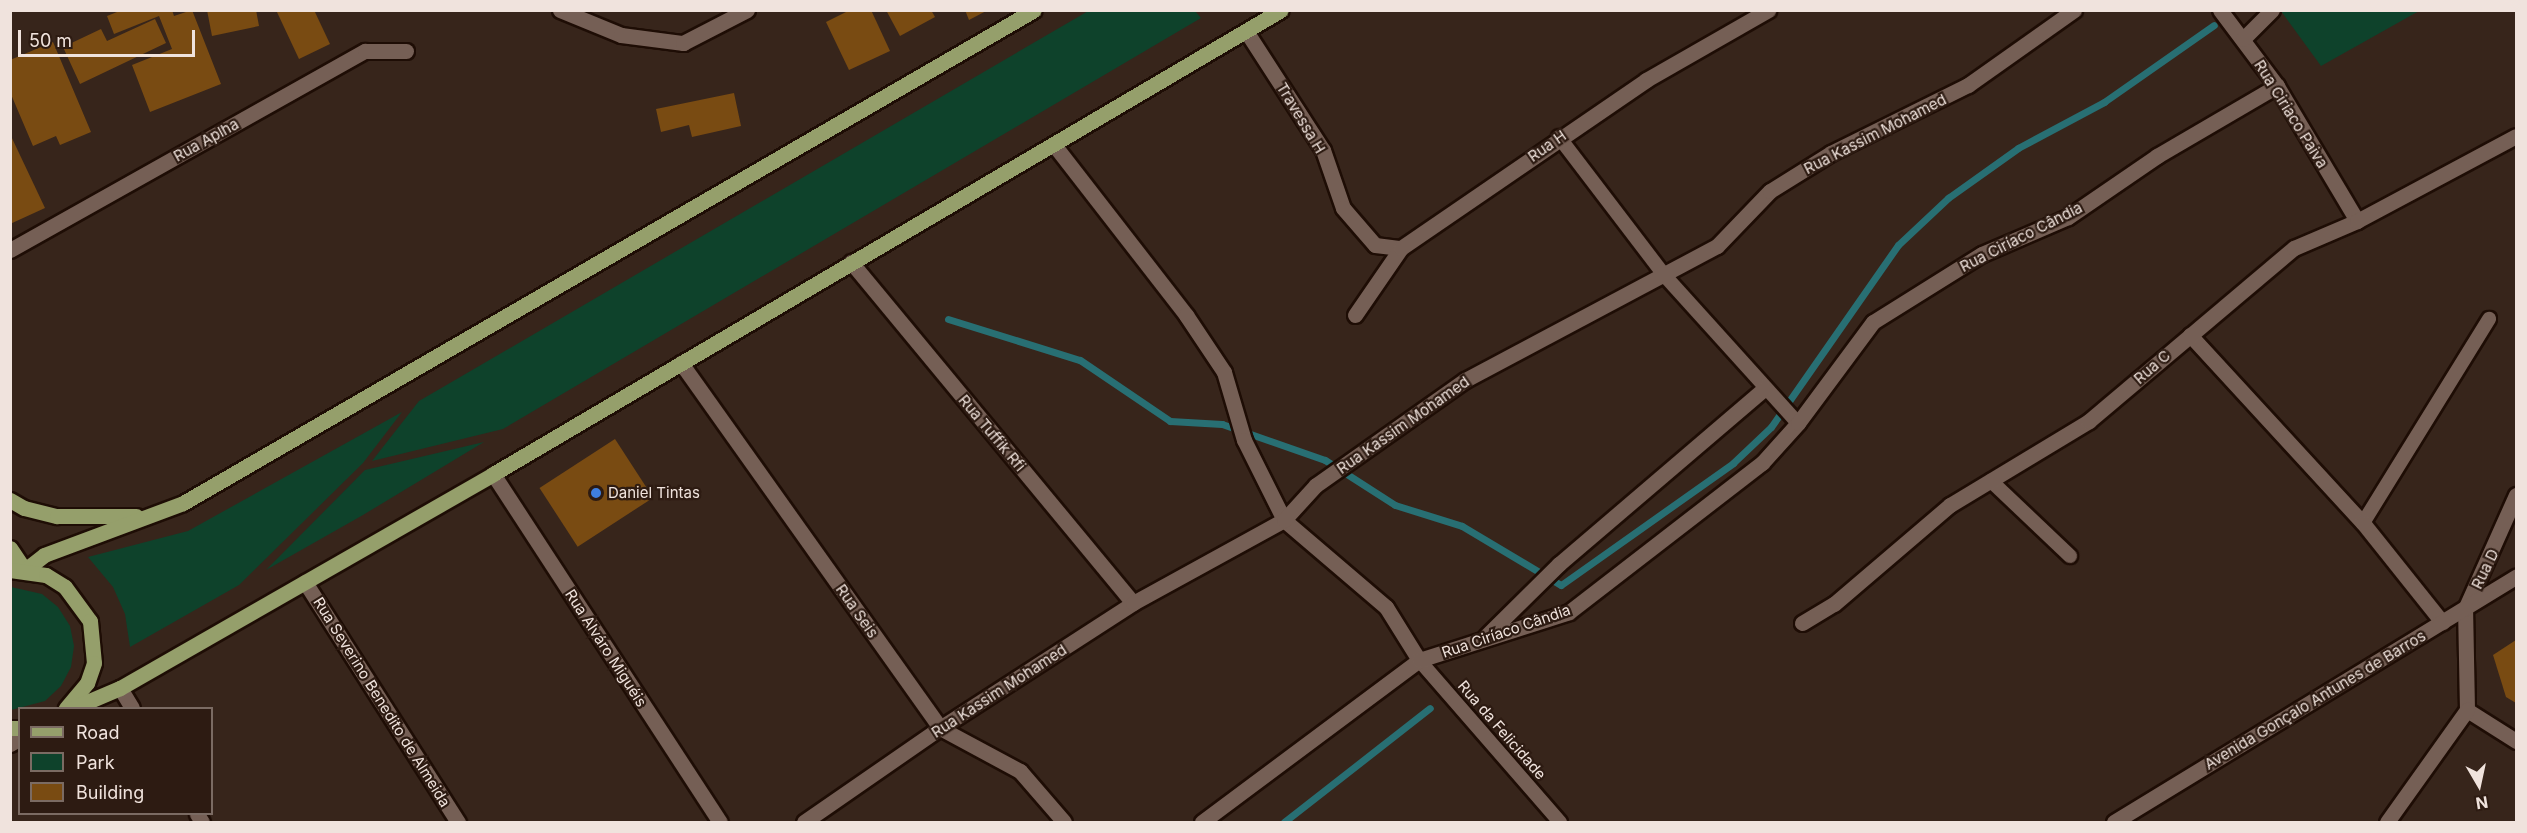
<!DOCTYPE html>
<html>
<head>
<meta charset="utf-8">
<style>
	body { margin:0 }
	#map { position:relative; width:2527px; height:833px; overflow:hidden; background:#37251b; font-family:Inter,sans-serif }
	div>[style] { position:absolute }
	.green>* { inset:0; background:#0e422b }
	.stream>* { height:7px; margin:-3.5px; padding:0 3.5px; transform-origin:3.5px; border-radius:3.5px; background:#286f73 }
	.building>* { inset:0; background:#794b12; transform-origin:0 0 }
	.roads { filter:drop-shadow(2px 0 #1e0d05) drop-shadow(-2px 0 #1e0d05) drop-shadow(0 2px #1e0d05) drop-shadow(0 -2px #1e0d05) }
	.service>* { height:14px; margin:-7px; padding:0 7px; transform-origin:7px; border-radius:7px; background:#755f55 }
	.minor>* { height:15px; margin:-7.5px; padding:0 7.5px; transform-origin:7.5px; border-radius:7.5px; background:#755f55 }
	.secondary>* { height:15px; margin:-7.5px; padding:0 7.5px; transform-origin:7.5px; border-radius:7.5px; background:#755f55 }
	.primary>* { height:15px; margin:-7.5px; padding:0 7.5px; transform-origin:7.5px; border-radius:7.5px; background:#959f6b }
	.dots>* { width:16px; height:16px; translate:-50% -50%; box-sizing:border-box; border:3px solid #2d1b12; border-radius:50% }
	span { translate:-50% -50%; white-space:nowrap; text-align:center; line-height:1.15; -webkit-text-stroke:4.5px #2d1b12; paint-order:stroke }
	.street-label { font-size:15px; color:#f0e3dd }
	.poi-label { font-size:15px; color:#f0e3dd }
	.left { translate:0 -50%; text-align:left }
	.frame { position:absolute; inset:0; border:12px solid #f0e3dd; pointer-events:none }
	.legend { position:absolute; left:18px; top:707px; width:195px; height:108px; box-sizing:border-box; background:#2d1b12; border:2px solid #7b6b63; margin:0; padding:8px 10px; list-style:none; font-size:18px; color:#f0e3dd }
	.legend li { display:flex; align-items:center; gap:12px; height:30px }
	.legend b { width:30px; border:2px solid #7b6b63 }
	.north { position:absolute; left:2449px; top:755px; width:60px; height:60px; -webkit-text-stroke:4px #2d1b12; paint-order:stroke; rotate:171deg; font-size:16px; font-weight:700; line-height:24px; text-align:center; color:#f0e3dd }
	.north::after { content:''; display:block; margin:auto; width:21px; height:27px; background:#f0e3dd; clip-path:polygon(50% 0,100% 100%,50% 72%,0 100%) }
	.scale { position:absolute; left:18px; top:30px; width:177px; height:27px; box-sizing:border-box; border:3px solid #f0e3dd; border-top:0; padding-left:8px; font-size:18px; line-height:21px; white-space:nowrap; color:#f0e3dd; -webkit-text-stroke:4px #2d1b12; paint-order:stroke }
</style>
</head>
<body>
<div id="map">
	<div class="green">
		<div style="clip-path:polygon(1090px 10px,1195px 11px,1201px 18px,503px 429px,372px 461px,419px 401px)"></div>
		<div style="clip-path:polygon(2281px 11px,2419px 11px,2321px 66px)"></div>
		<div style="clip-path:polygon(402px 412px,363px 463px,239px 585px,130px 647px,125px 614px,113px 587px,88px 557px,188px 531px)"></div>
		<div style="clip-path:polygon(484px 442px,363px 515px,266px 570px,365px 470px)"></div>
		<div style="clip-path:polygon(11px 587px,42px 594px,58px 607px,70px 626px,74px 646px,71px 667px,61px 686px,45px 701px,11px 710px)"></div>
	</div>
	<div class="stream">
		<div style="left:948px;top:319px;width:138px;rotate:17.3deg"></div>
		<div style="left:1080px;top:360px;width:109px;rotate:34.1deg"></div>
		<div style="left:1170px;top:421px;width:52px;rotate:3.3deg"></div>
		<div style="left:1222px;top:424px;width:109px;rotate:19.3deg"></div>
		<div style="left:1325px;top:460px;width:83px;rotate:32.7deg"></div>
		<div style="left:1395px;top:505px;width:70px;rotate:17.4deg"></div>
		<div style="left:1462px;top:526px;width:115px;rotate:30.8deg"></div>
		<div style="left:1561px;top:585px;width:211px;rotate:-35.3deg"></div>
		<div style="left:1733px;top:463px;width:52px;rotate:-43.5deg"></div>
		<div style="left:1771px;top:427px;width:222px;rotate:-55.1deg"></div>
		<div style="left:1898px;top:245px;width:69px;rotate:-43.2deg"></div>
		<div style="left:1948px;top:198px;width:86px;rotate:-35.5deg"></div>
		<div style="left:2018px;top:148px;width:98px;rotate:-28.1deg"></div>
		<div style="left:2104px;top:102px;width:134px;rotate:-35deg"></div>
		<div style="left:1284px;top:822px;width:185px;rotate:-38deg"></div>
	</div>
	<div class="building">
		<div style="clip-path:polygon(122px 10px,172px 10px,174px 16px,192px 10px,221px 84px,150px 112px,132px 65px,172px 49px,159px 16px,114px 34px,107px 16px)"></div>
		<div style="clip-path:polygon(207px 10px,256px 10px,259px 26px,212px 36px)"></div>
		<div style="clip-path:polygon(276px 10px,314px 10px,330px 44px,299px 59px)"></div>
		<div style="clip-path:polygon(850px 10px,871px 10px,890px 51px,849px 70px,826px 22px)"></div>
		<div style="clip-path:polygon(886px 10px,931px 10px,935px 17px,900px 36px)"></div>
		<div style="clip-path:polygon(965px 10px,988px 10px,969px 20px)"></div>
		<div style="clip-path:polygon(155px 19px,166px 43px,80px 84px,63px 47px,101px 29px,107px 41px)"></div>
		<div style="clip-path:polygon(53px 42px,91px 132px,60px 145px,56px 136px,33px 146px,10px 92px,10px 60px)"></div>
		<div style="clip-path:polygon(734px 93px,741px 126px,692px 137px,689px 125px,661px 132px,656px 109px)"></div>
		<div style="clip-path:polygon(10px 134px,45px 208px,10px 224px)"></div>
		<div style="left:615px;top:439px;width:70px;height:90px;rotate:57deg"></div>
		<div style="clip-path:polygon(2516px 640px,2516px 703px,2506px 697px,2493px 655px)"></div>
	</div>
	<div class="roads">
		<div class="service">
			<div style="left:1559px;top:137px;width:175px;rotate:52.7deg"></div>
			<div style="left:1665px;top:276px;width:198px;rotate:47.9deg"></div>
			<div style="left:1991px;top:481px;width:109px;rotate:43.5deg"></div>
			<div style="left:2363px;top:523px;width:240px;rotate:-58.3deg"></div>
			<div style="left:1419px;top:660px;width:215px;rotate:49deg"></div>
		</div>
		<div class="minor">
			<div style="left:560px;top:10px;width:66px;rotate:22.3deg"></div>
			<div style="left:621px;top:35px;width:63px;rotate:7.4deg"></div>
			<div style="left:683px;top:43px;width:72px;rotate:-27.3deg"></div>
			<div style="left:2220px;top:10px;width:95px;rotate:53.1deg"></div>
			<div style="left:2277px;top:86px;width:157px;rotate:59.3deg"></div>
			<div style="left:1246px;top:31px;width:142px;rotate:57.1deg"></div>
			<div style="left:1323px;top:150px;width:61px;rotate:71deg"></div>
			<div style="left:1343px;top:208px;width:49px;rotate:49.1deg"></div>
			<div style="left:1375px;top:245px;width:26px;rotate:7deg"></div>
			<div style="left:2243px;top:39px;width:41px;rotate:-45deg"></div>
			<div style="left:1055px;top:146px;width:214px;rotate:52.2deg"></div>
			<div style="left:1186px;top:315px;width:69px;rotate:56.3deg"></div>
			<div style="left:1224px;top:372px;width:71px;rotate:73.6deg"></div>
			<div style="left:1244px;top:440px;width:89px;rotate:63.4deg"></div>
			<div style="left:1284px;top:520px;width:134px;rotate:40.5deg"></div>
			<div style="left:1386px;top:607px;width:62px;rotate:58.1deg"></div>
			<div style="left:10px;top:250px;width:407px;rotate:-29.3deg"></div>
			<div style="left:365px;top:51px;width:41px"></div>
			<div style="left:851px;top:262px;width:442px;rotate:50.4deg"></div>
			<div style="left:1355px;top:315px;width:81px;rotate:-55.5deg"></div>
			<div style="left:1401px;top:248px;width:297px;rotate:-34.4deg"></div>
			<div style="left:1646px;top:80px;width:141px;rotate:-29.8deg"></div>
			<div style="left:2190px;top:335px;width:255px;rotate:47.4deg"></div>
			<div style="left:2363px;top:523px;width:127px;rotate:51.4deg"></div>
			<div style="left:681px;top:363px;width:448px;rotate:54.6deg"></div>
			<div style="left:940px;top:728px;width:91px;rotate:28.3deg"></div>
			<div style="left:1020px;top:771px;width:67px;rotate:49.2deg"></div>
			<div style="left:493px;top:474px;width:415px;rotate:56.9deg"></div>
			<div style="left:305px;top:582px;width:285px;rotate:57.5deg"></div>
			<div style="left:1802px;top:623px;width:37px;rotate:-31deg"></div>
			<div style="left:1834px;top:604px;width:153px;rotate:-40.5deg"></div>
			<div style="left:1950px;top:505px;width:162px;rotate:-31.1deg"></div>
			<div style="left:2089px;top:421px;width:268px;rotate:-40.2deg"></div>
			<div style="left:2294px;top:248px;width:69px;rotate:-23.2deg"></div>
			<div style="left:2357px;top:221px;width:180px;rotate:-28.1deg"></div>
			<div style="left:1486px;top:636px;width:103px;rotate:-44.6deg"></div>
			<div style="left:1559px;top:564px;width:270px;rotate:-40.5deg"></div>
			<div style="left:120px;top:688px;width:23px;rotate:59deg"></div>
			<div style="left:2467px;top:710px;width:101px;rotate:-91.1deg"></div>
			<div style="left:2465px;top:609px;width:125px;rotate:-65.9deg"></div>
			<div style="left:2467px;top:710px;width:58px;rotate:32.3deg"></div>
			<div style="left:197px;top:814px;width:9px;rotate:58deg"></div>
			<div style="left:804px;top:822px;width:165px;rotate:-34.7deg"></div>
			<div style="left:940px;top:728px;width:230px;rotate:-32.9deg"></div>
			<div style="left:1133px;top:603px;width:172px;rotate:-28.8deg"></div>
			<div style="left:1284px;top:520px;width:47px;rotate:-47.6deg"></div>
			<div style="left:1316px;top:485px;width:182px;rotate:-35.2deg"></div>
			<div style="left:1465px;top:380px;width:285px;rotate:-28deg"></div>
			<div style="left:1717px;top:246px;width:76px;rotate:-46.1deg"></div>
			<div style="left:1770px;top:191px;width:72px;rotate:-31.9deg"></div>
			<div style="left:1831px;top:153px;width:153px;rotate:-26.4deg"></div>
			<div style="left:1968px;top:85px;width:130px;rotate:-35.3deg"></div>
			<div style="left:1202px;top:822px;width:271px;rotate:-36.7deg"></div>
			<div style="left:1419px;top:660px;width:157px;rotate:-17.7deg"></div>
			<div style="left:1569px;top:612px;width:244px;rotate:-37.7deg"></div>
			<div style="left:1762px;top:463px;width:54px;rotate:-48deg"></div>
			<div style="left:1798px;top:423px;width:126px;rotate:-53.4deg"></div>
			<div style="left:1873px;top:322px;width:128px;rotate:-32deg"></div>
			<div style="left:1982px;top:254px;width:94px;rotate:-23.3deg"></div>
			<div style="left:2068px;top:217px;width:108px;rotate:-34.4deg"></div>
			<div style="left:2157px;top:156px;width:139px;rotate:-30.3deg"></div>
			<div style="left:2387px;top:822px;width:138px;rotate:-54.5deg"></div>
		</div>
		<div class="secondary">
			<div style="left:10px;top:744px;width:12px;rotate:-31deg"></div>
			<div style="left:2114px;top:822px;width:471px;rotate:-31.4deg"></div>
		</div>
		<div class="primary">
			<div style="left:10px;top:500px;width:16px;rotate:30deg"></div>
			<div style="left:24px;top:508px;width:34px;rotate:14deg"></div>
			<div style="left:57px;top:516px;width:79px"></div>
			<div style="left:10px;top:548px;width:27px;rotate:56deg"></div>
			<div style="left:25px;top:570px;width:24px;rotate:-38deg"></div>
			<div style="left:44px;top:555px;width:148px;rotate:-20.5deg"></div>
			<div style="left:183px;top:503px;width:983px;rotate:-30.08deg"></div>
			<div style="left:10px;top:570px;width:36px;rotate:8deg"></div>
			<div style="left:46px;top:575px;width:22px;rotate:32deg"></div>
			<div style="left:65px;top:587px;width:42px;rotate:53.7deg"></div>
			<div style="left:90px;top:621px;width:42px;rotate:84.6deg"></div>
			<div style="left:94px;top:663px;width:21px;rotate:109deg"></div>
			<div style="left:87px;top:683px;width:33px;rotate:130deg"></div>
			<div style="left:73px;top:708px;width:51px;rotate:-23.1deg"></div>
			<div style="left:120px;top:688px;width:430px;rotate:-29.8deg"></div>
			<div style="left:493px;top:474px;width:914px;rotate:-30.49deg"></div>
			<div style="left:10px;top:728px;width:10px"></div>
		</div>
	</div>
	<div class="dots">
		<div style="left:596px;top:493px;background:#3f7fe0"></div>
	</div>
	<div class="street-label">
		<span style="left:2291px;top:114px;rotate:58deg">Rua Ciriaco Paiva</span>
		<span style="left:1301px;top:118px;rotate:59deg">Travessa H</span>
		<span style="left:1875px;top:134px;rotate:-27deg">Rua Kassim Mohamed</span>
		<span style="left:206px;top:140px;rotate:-29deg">Rua Aplha</span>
		<span style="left:1547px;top:146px;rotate:-35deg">Rua H</span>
		<span style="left:2021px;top:237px;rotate:-27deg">Rua Ciríaco Cândia</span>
		<span style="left:2152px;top:367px;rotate:-41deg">Rua C</span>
		<span style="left:1403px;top:425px;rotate:-35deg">Rua Kassim Mohamed</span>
		<span style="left:992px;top:433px;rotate:50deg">Rua Tuffik Rfi</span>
		<span style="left:2485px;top:569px;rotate:-64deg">Rua D</span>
		<span style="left:857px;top:611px;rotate:55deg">Rua Seis</span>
		<span style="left:1506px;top:631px;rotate:-19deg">Rua Ciríaco Cândia</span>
		<span style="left:606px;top:648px;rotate:57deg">Rua Alváro Miguéis</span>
		<span style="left:999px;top:691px;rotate:-33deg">Rua Kassim Mohamed</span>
		<span style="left:2315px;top:700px;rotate:-31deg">Avenida Gonçalo Antunes de Barros</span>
		<span style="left:382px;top:702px;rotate:58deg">Rua Severino Benedito de Almeida</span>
		<span style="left:1502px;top:730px;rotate:49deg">Rua da Felicidade</span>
	</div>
	<div class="poi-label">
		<span class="left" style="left:608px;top:493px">Daniel Tintas</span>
	</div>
	<div class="frame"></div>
	<ul class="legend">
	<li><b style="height:8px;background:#959f6b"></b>Road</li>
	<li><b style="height:16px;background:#0e422b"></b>Park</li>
	<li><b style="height:16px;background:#794b12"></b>Building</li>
	</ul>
	<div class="north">N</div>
	<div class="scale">50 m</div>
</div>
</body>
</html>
